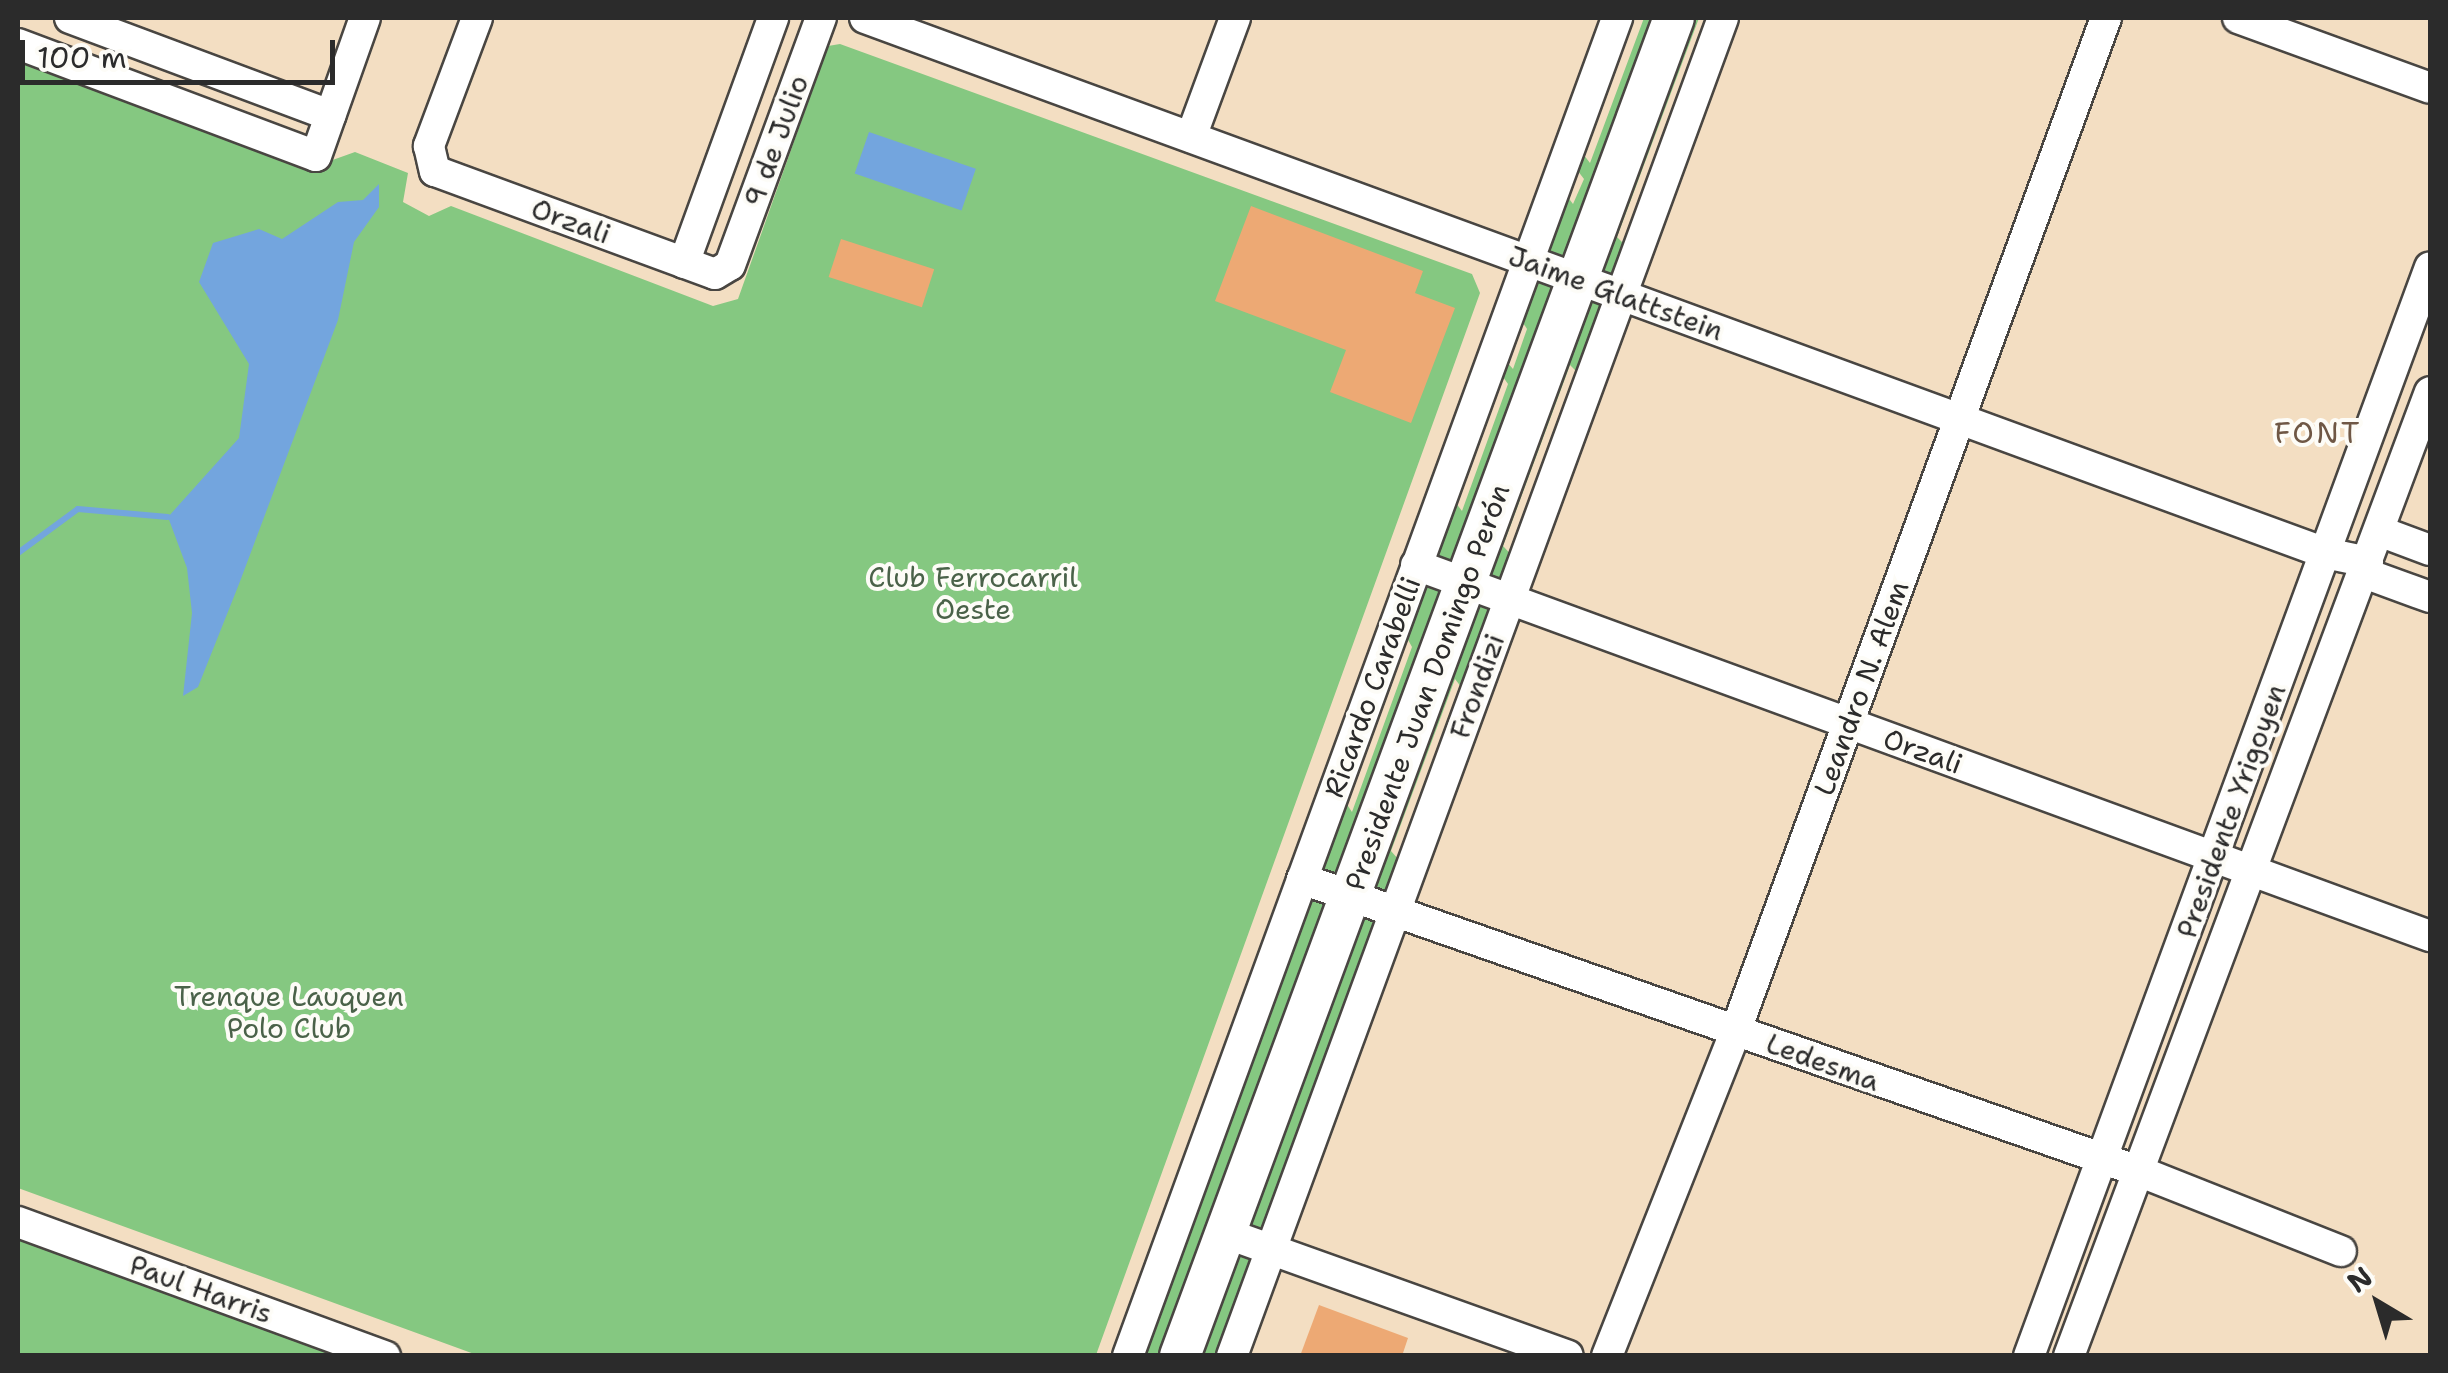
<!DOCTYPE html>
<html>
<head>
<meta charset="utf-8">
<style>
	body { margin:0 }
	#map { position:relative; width:2448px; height:1373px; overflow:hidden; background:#f3dec2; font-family:"Shantell Sans",sans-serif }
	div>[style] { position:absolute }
	.green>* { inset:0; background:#85c881 }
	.water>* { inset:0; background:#73a5de; transform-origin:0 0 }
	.stream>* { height:6px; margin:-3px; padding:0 3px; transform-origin:3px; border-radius:3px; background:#73a5de }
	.building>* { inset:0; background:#eda974; transform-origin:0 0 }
	.roads { filter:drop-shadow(2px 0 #494642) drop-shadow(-2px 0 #494642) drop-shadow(0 2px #494642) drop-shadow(0 -2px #494642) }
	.minor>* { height:30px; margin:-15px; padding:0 15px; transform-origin:15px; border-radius:15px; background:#fff }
	.major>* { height:40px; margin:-20px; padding:0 20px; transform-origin:20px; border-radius:20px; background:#fff }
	span { translate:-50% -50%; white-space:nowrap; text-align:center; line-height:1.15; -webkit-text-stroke:8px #fdfcf7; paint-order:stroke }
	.street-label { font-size:28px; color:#2b2b2b }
	.park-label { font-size:28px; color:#4a6249 }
	.neighbourhood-label { font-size:30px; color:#6f5745; letter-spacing:2.5px }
	.frame { position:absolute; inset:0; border:20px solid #2b2b2b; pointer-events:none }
	.north { position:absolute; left:2328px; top:1253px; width:100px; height:100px; -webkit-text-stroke:8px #fdfcf7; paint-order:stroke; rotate:322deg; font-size:28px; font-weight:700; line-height:40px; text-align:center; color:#2b2b2b }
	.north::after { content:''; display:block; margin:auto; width:35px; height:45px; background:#2b2b2b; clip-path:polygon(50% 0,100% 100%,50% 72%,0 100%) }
	.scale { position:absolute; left:20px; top:40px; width:315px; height:45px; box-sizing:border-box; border:5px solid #2b2b2b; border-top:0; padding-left:12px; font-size:30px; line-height:35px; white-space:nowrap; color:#2b2b2b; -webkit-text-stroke:8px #fdfcf7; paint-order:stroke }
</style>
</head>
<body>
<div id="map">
	<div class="green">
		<div style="clip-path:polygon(1644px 18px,1662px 18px,1170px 1355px,1135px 1356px,1340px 794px,1352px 812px,1412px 647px,1401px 627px,1449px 494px,1462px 511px,1508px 384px,1496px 367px,1500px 354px,1513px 369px,1527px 329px,1516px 312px,1561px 188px,1573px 204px,1584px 179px,1571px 162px,1577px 146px,1590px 163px)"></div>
		<div style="clip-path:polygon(1682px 18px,1699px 18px,1617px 237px,1631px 251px,1584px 379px,1570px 365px,1503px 546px,1518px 562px,1468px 696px,1455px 679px,1391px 851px,1406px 868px,1227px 1355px,1190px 1356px)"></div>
		<div style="clip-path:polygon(840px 44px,1472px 274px,1480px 293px,1096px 1355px,477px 1355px,18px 1188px,18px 58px,313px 167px,355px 152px,408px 173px,403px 202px,429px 216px,451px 206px,713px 306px,738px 299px,828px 46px)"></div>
		<div style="clip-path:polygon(18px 1233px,358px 1355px,18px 1355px)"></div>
	</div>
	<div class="water">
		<div style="left:869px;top:132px;width:113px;height:44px;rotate:19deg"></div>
		<div style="clip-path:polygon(379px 184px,379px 207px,354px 242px,338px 320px,239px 584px,198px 687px,183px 696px,192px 613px,187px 568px,168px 517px,239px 438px,249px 364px,199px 282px,213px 243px,259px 229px,282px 239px,338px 202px,363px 200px)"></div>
	</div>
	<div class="stream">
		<div style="left:18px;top:553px;width:74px;rotate:-36.3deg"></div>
		<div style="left:78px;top:509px;width:90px;rotate:5.1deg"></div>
	</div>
	<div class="building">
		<div style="clip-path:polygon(1251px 206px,1423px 271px,1415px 293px,1455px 308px,1411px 423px,1330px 392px,1346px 350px,1215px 301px)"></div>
		<div style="left:841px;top:239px;width:98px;height:40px;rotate:18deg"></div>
		<div style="clip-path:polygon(1319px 1305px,1408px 1338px,1402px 1356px,1300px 1356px)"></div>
	</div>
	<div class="roads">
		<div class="minor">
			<div style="left:70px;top:18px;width:278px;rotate:20.5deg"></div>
			<div style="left:477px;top:18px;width:137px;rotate:110.6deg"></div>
			<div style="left:429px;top:146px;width:26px;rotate:77deg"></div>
			<div style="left:435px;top:171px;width:298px;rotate:20.2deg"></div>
			<div style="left:715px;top:274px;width:17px;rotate:-31deg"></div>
			<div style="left:730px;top:265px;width:263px;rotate:-69.8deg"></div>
			<div style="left:865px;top:18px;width:1555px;rotate:20.12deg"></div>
			<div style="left:2325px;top:553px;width:44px;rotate:11.8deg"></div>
			<div style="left:2238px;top:18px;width:204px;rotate:20deg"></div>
			<div style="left:18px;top:44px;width:318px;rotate:20.6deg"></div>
			<div style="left:316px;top:156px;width:146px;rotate:-70.5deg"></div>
			<div style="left:1191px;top:137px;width:127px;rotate:-69.7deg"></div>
			<div style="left:684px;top:263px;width:261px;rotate:-70deg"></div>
			<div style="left:2379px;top:531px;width:54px;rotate:20.4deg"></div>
			<div style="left:1416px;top:565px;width:1080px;rotate:20.1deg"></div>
			<div style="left:2364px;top:573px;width:70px;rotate:20deg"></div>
			<div style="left:1302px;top:879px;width:889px;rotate:19.25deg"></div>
			<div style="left:2141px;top:1172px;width:215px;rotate:21.6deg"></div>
			<div style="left:18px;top:1222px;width:391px;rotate:20.1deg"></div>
			<div style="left:1225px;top:1233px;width:364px;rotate:19.7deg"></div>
			<div style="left:1128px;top:1356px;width:1425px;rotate:-69.92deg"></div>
			<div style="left:1232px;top:1356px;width:1425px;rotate:-69.85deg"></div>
			<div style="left:1607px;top:1356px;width:351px;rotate:-68.4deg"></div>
			<div style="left:1736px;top:1030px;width:1078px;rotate:-69.92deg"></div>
			<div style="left:2029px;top:1356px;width:1160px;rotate:-69.78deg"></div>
			<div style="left:2069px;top:1356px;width:1029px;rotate:-69.47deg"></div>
		</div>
		<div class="major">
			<div style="left:1180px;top:1356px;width:1426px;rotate:-69.74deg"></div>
		</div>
	</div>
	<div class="street-label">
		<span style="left:776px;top:141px;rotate:-70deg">9 de Julio</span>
		<span style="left:571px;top:221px;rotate:20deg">Orzali</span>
		<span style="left:1616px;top:293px;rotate:20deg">Jaime Glattstein</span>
		<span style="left:1477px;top:686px;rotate:-70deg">Frondizi</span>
		<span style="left:1372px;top:687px;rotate:-70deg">Ricardo Carabelli</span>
		<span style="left:1427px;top:687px;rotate:-70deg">Presidente Juan Domingo Perón</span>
		<span style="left:1861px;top:688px;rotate:-70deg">Leandro N. Alem</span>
		<span style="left:1923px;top:751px;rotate:20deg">Orzali</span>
		<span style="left:2231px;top:811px;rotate:-70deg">Presidente Yrigoyen</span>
		<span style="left:1823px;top:1062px;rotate:20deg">Ledesma</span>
		<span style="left:201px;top:1289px;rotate:20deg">Paul Harris</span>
	</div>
	<div class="park-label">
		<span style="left:973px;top:593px">Club Ferrocarril<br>Oeste</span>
		<span style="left:289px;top:1012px">Trenque Lauquen<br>Polo Club</span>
	</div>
	<div class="neighbourhood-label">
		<span style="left:2318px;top:433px">FONT</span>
	</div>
	<div class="frame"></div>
	<div class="north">N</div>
	<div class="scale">100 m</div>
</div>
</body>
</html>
